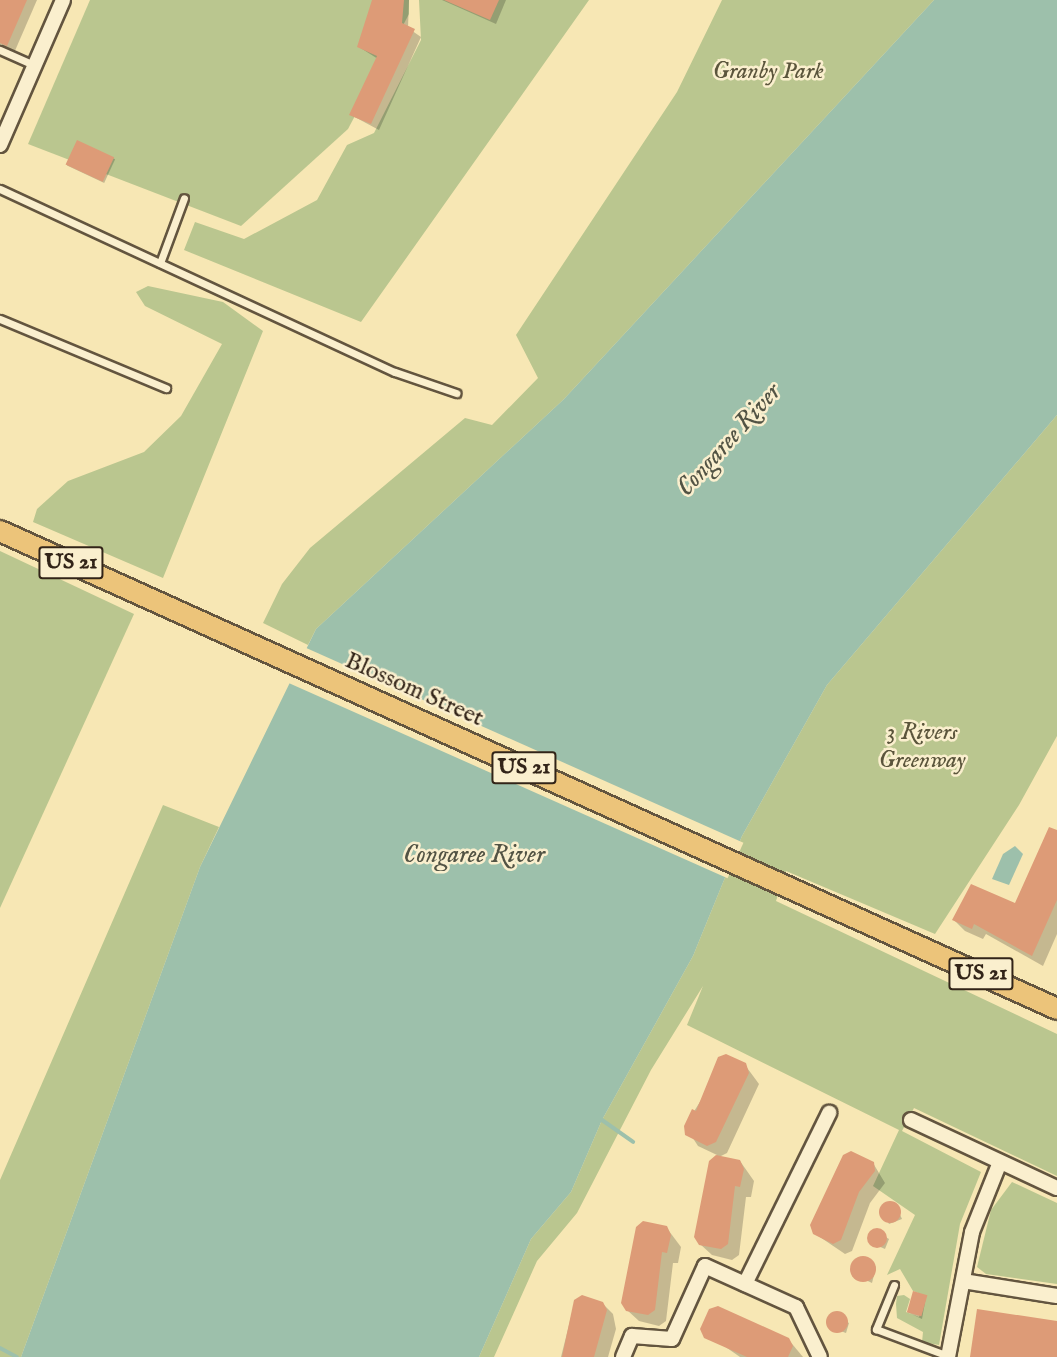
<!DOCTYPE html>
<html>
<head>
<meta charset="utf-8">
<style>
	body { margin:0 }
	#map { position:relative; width:1057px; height:1357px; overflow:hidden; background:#f7e7b4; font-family:"IM FELL English",serif }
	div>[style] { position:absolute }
	.green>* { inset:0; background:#bac68f }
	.water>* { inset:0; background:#9dc0ab }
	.pier>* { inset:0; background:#f7e7b4; transform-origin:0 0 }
	.shadow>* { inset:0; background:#0003; transform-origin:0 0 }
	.stream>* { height:4px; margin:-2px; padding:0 2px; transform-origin:2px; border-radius:2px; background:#9dc0ab }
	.building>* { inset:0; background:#dd9b77; transform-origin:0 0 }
	.round { border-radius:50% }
	.roads { filter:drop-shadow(2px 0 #63553f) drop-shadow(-2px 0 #63553f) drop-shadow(0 2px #63553f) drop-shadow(0 -2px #63553f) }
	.service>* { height:7px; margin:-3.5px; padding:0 3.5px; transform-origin:3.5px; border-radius:3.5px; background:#faefce }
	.minor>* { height:14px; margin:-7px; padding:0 7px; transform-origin:7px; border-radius:7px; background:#faefce }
	.primary>* { height:20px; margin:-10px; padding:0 10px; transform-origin:10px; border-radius:10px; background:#ecc47a }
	span { translate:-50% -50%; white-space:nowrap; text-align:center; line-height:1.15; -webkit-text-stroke:5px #faefce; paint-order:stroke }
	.shield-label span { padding:2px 4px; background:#faefce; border:2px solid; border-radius:4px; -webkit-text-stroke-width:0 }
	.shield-label { font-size:22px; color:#322418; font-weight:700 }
	.park-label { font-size:24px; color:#5b553c; font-style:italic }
	.street-label { font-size:24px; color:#322418 }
	.water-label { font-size:26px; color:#525344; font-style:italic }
</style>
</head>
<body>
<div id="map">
	<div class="green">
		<div style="clip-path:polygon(90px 0,409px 0,409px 14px,348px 129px,241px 226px,28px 144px)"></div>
		<div style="clip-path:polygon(419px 0,589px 0,361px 322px,184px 250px,195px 222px,244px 239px,317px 200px,347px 145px,374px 133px,421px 40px)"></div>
		<div style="clip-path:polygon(722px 0,934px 0,564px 399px,316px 629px,308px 645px,263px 623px,282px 584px,310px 548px,465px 418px,492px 425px,538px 378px,516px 335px,677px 92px)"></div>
		<div style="clip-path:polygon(148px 286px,223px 302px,263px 331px,163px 578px,33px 522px,37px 509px,68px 481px,144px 452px,181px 416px,222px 344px,145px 306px,136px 292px)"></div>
		<div style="clip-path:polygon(1057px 415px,1057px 736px,1019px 805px,935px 934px,786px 871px,776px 901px,1057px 1034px,1057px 1176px,914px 1108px,902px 1131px,981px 1172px,960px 1224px,939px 1345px,922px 1342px,923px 1332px,897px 1318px,896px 1304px,897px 1296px,904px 1295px,910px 1299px,906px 1312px,919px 1317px,926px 1296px,913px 1291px,900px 1269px,887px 1275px,915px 1215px,873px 1186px,899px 1130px,687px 1025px,703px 986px,651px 1070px,577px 1213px,537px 1261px,494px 1357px,479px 1357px,531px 1239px,571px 1192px,602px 1120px,693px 956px,742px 836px,827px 685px)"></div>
		<div style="clip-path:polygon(0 551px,134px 614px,0 908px)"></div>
		<div style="clip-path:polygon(163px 805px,219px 827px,200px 867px,21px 1357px,0 1357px,0 1180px)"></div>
		<div style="clip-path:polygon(1012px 1182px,1057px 1203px,1057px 1284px,986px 1274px,977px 1267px,991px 1210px)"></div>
	</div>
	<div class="water">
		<div style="clip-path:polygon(934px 0,1057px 0,1057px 415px,827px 685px,742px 836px,693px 956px,602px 1120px,571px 1192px,531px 1239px,479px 1357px,21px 1357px,200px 867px,316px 629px,564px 399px)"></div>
		<div style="clip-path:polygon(1015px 846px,1023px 854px,1009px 885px,992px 879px,1003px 854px)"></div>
	</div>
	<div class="pier">
		<div style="left:304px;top:647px;width:481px;height:39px;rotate:24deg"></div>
	</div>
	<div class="shadow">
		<div style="clip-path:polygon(0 0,37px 0,14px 53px,0 46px)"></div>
		<div style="clip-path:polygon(372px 0,409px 0,408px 28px,421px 37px,379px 130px,351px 115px,378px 59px,359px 47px,373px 13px)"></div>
		<div style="clip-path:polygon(442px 0,506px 0,496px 24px)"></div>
		<div style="left:78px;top:142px;width:41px;height:26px;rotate:25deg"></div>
		<div style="clip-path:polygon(1057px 832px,1057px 934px,1043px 966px,986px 934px,983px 939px,965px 931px,954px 920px,1016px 905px)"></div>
		<div style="clip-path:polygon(745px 1065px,759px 1084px,727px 1153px,719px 1157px,740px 1161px,754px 1181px,751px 1197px,746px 1197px,739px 1255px,732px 1260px,712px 1255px,700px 1244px,717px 1155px,698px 1146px,685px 1126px,714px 1079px)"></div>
		<div style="clip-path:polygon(873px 1163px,885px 1183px,870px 1203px,852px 1251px,845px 1254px,814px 1233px)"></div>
		<div style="clip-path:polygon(895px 1204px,902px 1219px,889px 1224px,881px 1210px)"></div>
		<div style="clip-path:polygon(666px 1227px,681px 1247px,678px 1263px,673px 1263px,666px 1321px,659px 1326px,639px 1321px,627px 1310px)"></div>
		<div style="clip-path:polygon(873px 1230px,889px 1239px,885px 1249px,869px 1242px)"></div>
		<div style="clip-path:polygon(867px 1258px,876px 1267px,872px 1283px,853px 1274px,856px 1260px)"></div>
		<div style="clip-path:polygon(926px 1297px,922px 1319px,907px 1312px)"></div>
		<div style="clip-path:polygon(575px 1301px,602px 1303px,613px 1314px,616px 1329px,608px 1357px,561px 1357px)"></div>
		<div style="clip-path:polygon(833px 1314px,849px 1323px,846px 1333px,829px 1327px)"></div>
		<div style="clip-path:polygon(704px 1332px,788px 1339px,803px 1357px,740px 1357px)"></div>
	</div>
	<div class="stream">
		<div style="left:602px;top:1120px;width:38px;rotate:35deg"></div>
		<div style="left:0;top:1348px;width:19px;rotate:28deg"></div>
	</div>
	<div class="building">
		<div style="clip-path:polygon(0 0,27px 0,7px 46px,0 43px)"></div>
		<div style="clip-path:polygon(372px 0,404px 0,402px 23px,415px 29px,371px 124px,349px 115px,377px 56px,357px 47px)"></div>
		<div style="clip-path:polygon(444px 0,499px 0,490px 20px)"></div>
		<div style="left:77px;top:140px;width:41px;height:27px;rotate:25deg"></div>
		<div style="clip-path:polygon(1049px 827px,1057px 830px,1057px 900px,1032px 956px,974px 924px,972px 929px,952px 920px,971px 884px,1015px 903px)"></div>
		<div style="clip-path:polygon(726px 1054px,746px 1063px,749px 1073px,716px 1142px,707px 1146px,685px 1135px,684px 1126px,692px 1109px,696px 1111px,718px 1057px)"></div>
		<div style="clip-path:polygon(851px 1151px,874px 1162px,875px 1171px,859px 1192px,841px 1240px,833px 1244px,813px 1234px,810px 1225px,843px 1155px)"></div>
		<div style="clip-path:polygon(716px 1155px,740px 1160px,744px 1169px,740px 1187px,735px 1186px,728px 1244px,721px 1249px,699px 1245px,694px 1237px,709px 1161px)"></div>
		<div class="round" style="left:879px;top:1201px;width:22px;height:22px"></div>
		<div style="clip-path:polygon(643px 1221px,667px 1226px,671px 1235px,667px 1253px,662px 1252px,655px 1310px,648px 1315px,626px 1311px,621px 1303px,636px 1227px)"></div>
		<div class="round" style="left:867px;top:1228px;width:20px;height:20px"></div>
		<div class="round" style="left:850px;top:1256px;width:26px;height:26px"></div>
		<div style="left:913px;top:1291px;width:15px;height:22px;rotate:16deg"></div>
		<div style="clip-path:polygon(582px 1295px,603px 1302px,607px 1310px,594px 1357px,562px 1357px,574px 1300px)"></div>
		<div style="clip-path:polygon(718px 1306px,789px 1338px,793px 1346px,788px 1357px,747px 1357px,704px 1338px,700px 1329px,709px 1309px)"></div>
		<div style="clip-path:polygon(977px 1309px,1057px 1321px,1057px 1357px,970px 1357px)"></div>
		<div class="round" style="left:826px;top:1311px;width:22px;height:22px"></div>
	</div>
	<div class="roads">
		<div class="service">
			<div style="left:0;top:50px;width:37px;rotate:24deg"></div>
			<div style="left:0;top:189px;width:435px;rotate:24.9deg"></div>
			<div style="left:395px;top:372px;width:65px;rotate:19deg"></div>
			<div style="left:160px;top:263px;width:69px;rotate:-69.7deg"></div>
			<div style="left:0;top:319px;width:180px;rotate:22.6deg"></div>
			<div style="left:894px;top:1285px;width:48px;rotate:112.2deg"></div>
			<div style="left:876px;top:1329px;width:77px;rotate:20.6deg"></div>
		</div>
		<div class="minor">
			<div style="left:0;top:145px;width:158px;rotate:-66.5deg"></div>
			<div style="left:911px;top:1120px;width:161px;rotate:25deg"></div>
			<div style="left:963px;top:1281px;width:95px;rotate:9.1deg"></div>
			<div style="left:745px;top:1284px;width:191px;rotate:-63.8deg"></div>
			<div style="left:623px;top:1357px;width:23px;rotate:-67deg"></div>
			<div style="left:632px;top:1336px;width:40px;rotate:4.3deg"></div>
			<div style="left:672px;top:1339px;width:80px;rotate:-65.7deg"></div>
			<div style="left:705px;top:1266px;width:100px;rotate:24.3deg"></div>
			<div style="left:796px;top:1307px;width:55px;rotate:64.4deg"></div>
			<div style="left:948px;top:1357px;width:127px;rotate:-79.1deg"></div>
			<div style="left:972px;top:1232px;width:75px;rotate:-68.2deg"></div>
		</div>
		<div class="primary">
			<div style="left:0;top:531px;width:1160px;rotate:24.33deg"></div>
		</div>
	</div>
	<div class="shield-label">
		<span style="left:71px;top:563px">US 21</span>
		<span style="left:524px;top:768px">US 21</span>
		<span style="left:981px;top:974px">US 21</span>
	</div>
	<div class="park-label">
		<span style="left:768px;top:72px">Granby Park</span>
		<span style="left:922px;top:747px">3 Rivers<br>Greenway</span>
	</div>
	<div class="street-label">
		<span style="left:414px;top:690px;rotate:24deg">Blossom Street</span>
	</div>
	<div class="water-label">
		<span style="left:729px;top:440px;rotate:-48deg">Congaree River</span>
		<span style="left:474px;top:855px">Congaree River</span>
	</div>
</div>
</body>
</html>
